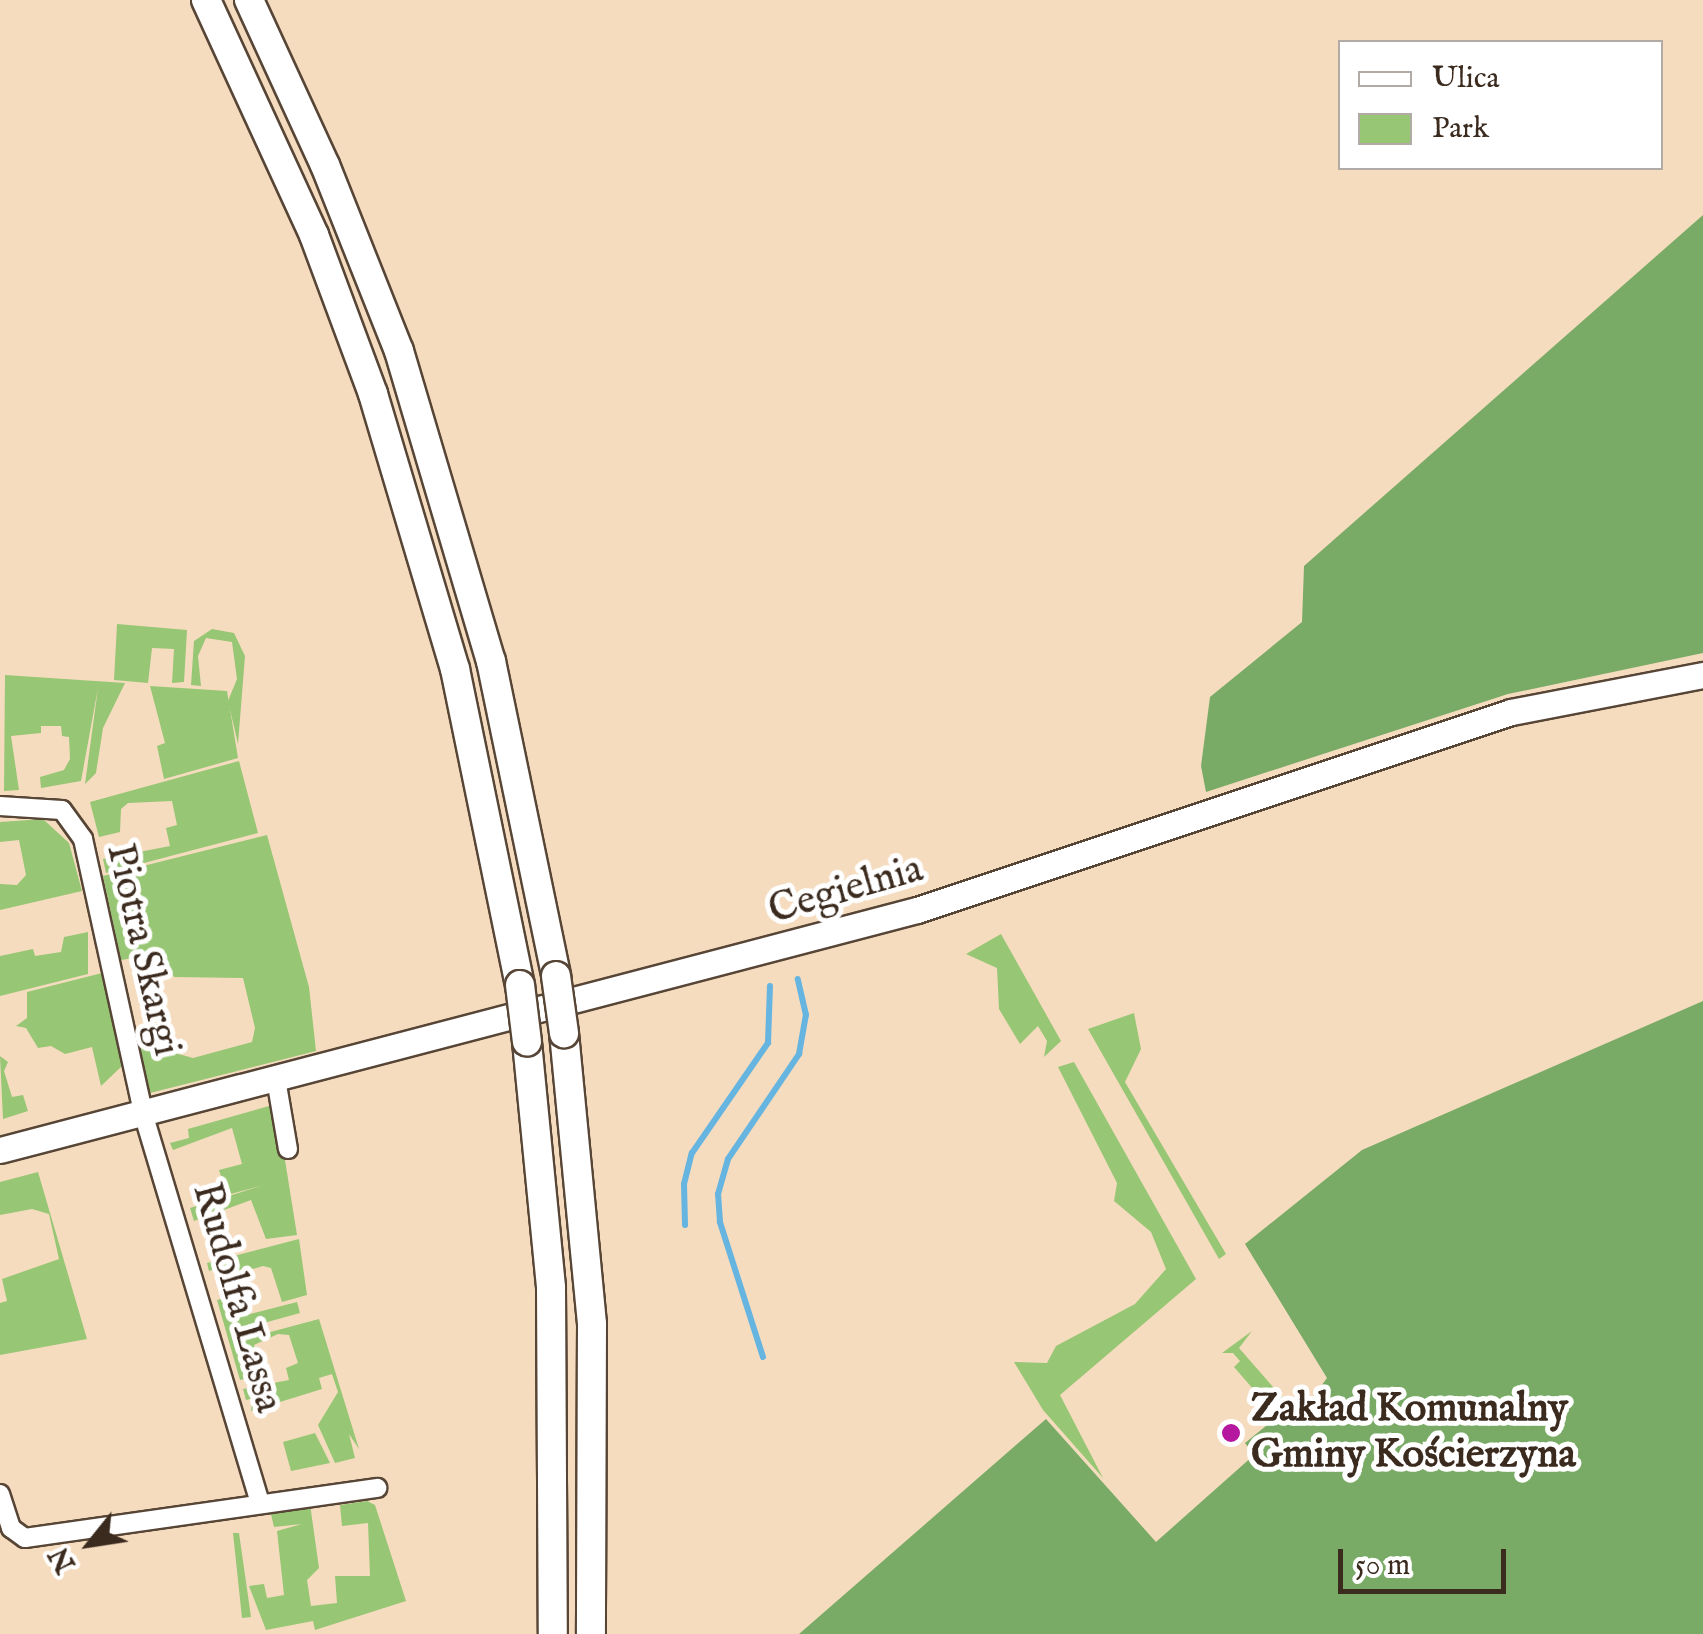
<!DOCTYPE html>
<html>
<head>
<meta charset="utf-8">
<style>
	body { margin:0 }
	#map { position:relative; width:1703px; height:1634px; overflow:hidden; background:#f5dcbf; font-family:"IM FELL English",serif }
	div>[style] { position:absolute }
	.green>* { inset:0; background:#97c674 }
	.forest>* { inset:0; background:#79ab66 }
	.stream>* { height:6px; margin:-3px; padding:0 3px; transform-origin:3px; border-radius:3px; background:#66b4e0 }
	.roads { filter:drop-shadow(2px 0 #574536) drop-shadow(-2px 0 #574536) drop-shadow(0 2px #574536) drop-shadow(0 -2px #574536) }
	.street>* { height:18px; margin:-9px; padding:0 9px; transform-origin:9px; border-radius:9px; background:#fff }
	.secondary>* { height:25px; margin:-12.5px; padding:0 12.5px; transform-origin:12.5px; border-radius:12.5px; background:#fff }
	.primary>* { height:28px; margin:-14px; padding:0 14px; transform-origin:14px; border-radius:14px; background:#fff }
	.bridges { filter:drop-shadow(2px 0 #574536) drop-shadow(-2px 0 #574536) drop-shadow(0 2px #574536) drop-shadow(0 -2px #574536) }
	.primary-bridge>* { height:28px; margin:-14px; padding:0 14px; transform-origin:14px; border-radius:14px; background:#fff }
	.dots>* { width:28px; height:28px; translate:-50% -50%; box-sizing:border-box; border:5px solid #fff; border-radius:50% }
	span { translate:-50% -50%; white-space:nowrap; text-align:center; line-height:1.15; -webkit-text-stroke:10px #fff; paint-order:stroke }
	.street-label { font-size:40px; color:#3b2a1e }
	.poi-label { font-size:40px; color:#3b2a1e; font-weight:700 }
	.left { translate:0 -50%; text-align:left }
	.legend { position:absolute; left:1338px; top:40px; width:325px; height:130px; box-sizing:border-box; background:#fff; border:2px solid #b1aaa5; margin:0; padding:12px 18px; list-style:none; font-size:30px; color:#3b2a1e }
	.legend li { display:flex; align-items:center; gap:20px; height:50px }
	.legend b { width:50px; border:2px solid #b1aaa5 }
	.north { position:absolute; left:40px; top:1494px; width:100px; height:100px; -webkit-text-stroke:8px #fff; paint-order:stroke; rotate:240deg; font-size:28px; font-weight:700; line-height:40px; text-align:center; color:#3b2a1e }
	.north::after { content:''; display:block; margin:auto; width:35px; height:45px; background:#3b2a1e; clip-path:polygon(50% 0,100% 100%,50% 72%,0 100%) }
	.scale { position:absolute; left:1338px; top:1549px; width:168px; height:45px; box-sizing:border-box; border:5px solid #3b2a1e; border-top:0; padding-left:12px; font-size:30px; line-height:35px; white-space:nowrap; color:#3b2a1e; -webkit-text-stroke:8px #fff; paint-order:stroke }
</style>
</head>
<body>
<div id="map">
	<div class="green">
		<div style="clip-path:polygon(117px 624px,187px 630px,184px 682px,172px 683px,174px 649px,152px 648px,148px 683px,114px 680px)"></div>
		<div style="clip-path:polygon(212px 629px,234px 633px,245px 656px,238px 744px,228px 701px,237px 679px,232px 642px,206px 638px,198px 656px,201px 686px,191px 685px,194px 641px)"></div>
		<div style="clip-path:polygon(5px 675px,125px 683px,103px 728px,96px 773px,85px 784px,98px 688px,81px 781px,41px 788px,40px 777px,64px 770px,70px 759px,69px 737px,62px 736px,61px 726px,41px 726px,41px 733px,11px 736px,19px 790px,4px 791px)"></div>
		<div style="clip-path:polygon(150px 686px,227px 691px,238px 758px,164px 779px,157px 746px,165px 743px)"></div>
		<div style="clip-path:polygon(239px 761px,258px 833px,106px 873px,103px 859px,170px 846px,166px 828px,177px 825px,172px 801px,128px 803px,121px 809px,120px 832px,99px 837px,90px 802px)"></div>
		<div style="clip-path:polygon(43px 819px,69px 843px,82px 891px,0 910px,0 884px,17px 885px,26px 875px,19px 840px,0 842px,0 822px)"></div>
		<div style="clip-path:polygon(267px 835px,309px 987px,316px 1051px,150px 1093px,139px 1043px,193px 1058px,252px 1042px,255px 1028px,243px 978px,174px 977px,160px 954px,121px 960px,103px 876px)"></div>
		<div style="clip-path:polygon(88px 932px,88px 974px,0 996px,0 956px,33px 949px,35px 956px,61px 952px,64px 937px)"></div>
		<div style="clip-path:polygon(1001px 934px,1061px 1041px,1044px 1057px,1047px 1041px,1038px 1026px,1020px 1044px,999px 1009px,997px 968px,966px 954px)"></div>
		<div style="clip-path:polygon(102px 973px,123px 1065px,101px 1086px,92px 1047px,65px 1054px,51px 1046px,38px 1048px,26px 1028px,16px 1026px,27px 1018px,27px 992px)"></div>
		<div style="clip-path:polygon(1134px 1013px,1141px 1049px,1125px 1082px,1226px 1254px,1219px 1259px,1088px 1029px)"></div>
		<div style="clip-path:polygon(0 1056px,8px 1062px,4px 1071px,12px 1097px,23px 1095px,28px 1111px,3px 1119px)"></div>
		<div style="clip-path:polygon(1074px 1062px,1196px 1279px,1060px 1395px,1103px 1478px,1043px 1410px,1014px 1362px,1047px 1363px,1056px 1346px,1135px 1304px,1166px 1269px,1151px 1232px,1114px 1201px,1117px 1183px,1058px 1067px)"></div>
		<div style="clip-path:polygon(276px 1104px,297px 1235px,266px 1239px,251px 1200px,194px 1221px,190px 1208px,261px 1186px,227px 1195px,219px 1170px,242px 1164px,232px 1128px,173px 1150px,170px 1143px,189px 1138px,188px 1129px)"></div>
		<div style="clip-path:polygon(38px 1172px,87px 1339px,0 1355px,0 1303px,7px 1301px,2px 1279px,59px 1259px,49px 1214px,32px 1209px,0 1215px,0 1182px)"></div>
		<div style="clip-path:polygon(299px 1239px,307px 1295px,282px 1302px,271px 1268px,263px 1266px,229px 1276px,226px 1266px,209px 1271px,207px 1263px)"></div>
		<div style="clip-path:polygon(228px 1297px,235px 1318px,297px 1302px,300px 1313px,253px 1326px,263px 1334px,319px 1319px,359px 1449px,349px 1434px,355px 1458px,335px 1463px,318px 1425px,338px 1392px,332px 1374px,319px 1378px,322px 1389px,251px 1411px,252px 1401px,274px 1393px,246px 1400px,243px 1389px,289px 1380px,286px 1368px,298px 1363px,289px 1335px,278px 1334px,254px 1345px,263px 1374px,240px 1380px,217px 1300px)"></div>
		<div style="clip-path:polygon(1252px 1331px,1239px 1348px,1287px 1403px,1274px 1413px,1234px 1367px,1240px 1361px,1233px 1353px,1222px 1353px)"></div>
		<div style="clip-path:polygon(315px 1433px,330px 1463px,291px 1471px,283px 1442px)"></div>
		<div style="clip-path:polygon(367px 1501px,375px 1505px,406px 1601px,315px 1630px,313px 1621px,266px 1630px,249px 1586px,264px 1584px,267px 1598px,284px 1595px,277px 1531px,302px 1524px,274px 1527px,270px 1510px,310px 1504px,319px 1568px,307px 1580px,311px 1606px,337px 1603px,335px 1576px,370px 1576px,368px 1523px,342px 1526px,340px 1505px)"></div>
		<div style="clip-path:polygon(233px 1533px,239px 1533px,251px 1617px,242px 1618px)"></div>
	</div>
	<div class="forest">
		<div style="clip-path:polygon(1703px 215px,1703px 653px,1508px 694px,1206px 792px,1201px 766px,1210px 697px,1302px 622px,1304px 566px)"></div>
		<div style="clip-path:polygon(1703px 1001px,1703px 1634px,799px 1634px,1046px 1419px,1156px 1542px,1254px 1455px,1245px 1443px,1288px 1408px,1299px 1416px,1327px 1378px,1245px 1244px,1362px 1150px)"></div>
	</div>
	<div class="stream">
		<div style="left:685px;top:1225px;width:41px;rotate:-91.4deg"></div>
		<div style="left:684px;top:1184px;width:32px;rotate:-76deg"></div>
		<div style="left:692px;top:1153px;width:134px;rotate:-55.4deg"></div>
		<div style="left:768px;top:1043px;width:57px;rotate:-88deg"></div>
		<div style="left:763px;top:1357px;width:142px;rotate:-107.7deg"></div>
		<div style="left:720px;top:1222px;width:28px;rotate:-94deg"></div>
		<div style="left:718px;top:1194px;width:36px;rotate:-74deg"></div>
		<div style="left:728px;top:1159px;width:127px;rotate:-55.9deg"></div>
		<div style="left:799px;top:1054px;width:40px;rotate:-80deg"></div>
		<div style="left:806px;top:1015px;width:37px;rotate:-103deg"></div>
	</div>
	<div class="roads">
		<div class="street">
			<div style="left:0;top:806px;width:62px;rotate:3.7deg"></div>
			<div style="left:62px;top:810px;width:36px;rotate:54deg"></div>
			<div style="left:83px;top:839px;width:280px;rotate:77.6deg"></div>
			<div style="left:143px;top:1113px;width:408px;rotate:73.3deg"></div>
			<div style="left:276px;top:1079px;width:71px;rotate:80.3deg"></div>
			<div style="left:0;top:1494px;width:36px;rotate:72deg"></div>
			<div style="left:11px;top:1528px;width:17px;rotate:36deg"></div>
			<div style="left:25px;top:1538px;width:356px;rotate:-8.1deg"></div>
		</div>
		<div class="secondary">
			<div style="left:0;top:1150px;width:948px;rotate:-14.67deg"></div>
			<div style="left:917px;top:910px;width:626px;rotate:-18.43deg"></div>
			<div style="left:1511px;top:712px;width:196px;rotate:-10.9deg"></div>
		</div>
		<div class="primary">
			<div style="left:206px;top:0;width:259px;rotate:65.3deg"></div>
			<div style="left:314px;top:235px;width:170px;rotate:69.6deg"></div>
			<div style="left:373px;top:394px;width:287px;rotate:73.4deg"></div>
			<div style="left:455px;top:669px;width:323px;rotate:78.4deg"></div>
			<div style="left:249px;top:0;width:182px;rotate:65.3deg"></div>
			<div style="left:325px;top:165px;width:200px;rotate:68.3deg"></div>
			<div style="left:399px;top:351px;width:323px;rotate:73.5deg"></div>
			<div style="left:491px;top:661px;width:322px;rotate:78.3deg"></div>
			<div style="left:564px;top:1033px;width:292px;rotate:84.5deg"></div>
			<div style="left:592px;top:1324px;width:310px;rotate:90.2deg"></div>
			<div style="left:527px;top:1042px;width:247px;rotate:84.4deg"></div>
			<div style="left:551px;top:1288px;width:346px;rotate:89.7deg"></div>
		</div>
	</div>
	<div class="bridges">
		<div class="primary-bridge">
			<div style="left:556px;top:976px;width:58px;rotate:82deg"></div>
			<div style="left:520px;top:985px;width:57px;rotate:83deg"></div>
		</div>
	</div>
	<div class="dots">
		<div style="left:1231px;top:1433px;background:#b5179e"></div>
	</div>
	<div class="street-label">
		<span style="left:846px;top:891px;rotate:-16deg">Cegielnia</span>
		<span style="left:142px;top:950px;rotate:77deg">Piotra Skargi</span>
		<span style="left:236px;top:1298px;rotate:74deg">Rudolfa Lassa</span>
	</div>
	<div class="poi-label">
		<span class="left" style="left:1251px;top:1433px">Zakład Komunalny<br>Gminy Kościerzyna</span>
	</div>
	<ul class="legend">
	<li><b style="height:12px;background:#fff"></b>Ulica</li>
	<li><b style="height:28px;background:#97c674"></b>Park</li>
	</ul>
	<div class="north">N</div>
	<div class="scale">50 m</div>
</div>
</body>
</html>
